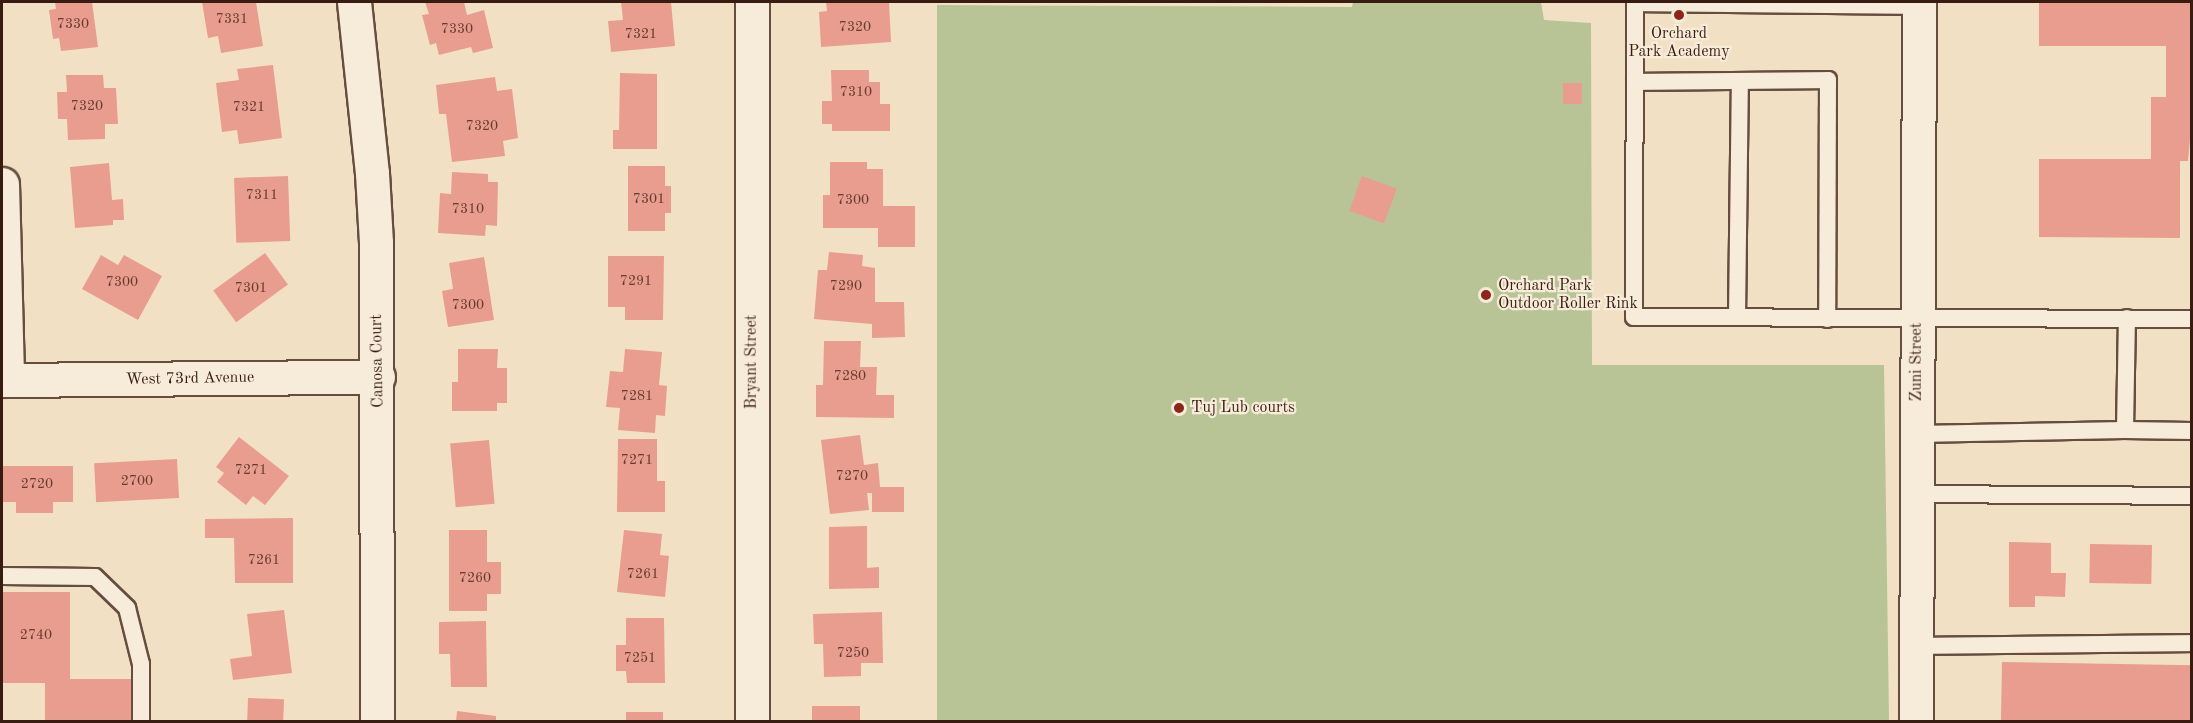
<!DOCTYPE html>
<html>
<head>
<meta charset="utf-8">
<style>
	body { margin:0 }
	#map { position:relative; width:2193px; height:723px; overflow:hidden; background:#f2e0c4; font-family:"Old Standard TT",serif }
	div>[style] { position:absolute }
	.green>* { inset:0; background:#b8c396 }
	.building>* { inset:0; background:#e99d8e; transform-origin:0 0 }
	.roads { filter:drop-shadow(2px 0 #664d3e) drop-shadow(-2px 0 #664d3e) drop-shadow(0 2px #664d3e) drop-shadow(0 -2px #664d3e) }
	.lane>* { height:16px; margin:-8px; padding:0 8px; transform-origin:8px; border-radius:8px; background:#f7ebd9 }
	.street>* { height:33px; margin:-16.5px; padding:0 16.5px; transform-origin:16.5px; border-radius:16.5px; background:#f7ebd9 }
	.dots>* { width:16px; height:16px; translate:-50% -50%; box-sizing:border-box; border:3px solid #f7ebd9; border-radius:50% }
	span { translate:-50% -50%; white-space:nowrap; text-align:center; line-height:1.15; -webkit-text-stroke:4.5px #f7ebd9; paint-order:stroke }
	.number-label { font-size:14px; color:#643c30 }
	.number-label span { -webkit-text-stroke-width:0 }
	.poi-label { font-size:16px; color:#381c11 }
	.left { translate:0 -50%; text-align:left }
	.street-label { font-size:16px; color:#381c11 }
	.frame { position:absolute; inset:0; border:3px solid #381c11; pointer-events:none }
</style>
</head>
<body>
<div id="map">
	<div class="green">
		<div style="clip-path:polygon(1353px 2px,1541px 2px,1544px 20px,1591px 23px,1592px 365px,1884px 365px,1889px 721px,937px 722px,937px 5px,1352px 7px)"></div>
	</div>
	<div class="building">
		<div style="clip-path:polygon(55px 2px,92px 2px,98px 47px,61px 51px,59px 38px,53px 39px,49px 10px,56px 9px)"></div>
		<div style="clip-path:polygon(202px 2px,256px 2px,263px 46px,221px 53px,218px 36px,208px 38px)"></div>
		<div style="clip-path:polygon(425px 2px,464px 2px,467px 15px,484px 10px,493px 48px,473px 53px,471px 47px,439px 55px,436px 43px,430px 45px,422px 15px,429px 14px)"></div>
		<div style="clip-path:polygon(621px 2px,671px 2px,675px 46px,611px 52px,608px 21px,623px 20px)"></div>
		<div style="clip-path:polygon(826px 2px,889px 2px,891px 42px,821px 47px,819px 12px,827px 11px)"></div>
		<div style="clip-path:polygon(2039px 2px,2192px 2px,2192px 117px,2188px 161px,2180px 161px,2180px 238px,2039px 237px,2039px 159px,2151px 159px,2151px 97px,2166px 97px,2166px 46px,2039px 46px)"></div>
		<div style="clip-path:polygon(273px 65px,282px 138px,239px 144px,237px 130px,222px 132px,216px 83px,239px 80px,237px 69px)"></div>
		<div style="clip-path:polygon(831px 70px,869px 70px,869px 82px,880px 82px,880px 104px,890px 104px,890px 131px,832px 131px,832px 124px,822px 124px,822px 101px,832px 101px)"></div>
		<div style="clip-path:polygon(620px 73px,657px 74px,657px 149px,613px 149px,613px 130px,619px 130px)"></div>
		<div style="clip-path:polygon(66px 75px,103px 75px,104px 88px,116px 88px,118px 124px,105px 124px,105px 139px,68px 140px,67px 119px,58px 119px,57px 92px,67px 92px)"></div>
		<div style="clip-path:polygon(495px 77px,497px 91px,512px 89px,518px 138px,503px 141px,505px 156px,452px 162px,446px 114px,439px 114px,436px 85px)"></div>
		<div style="left:1563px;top:83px;width:19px;height:21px"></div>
		<div style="clip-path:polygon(830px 162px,867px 162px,867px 169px,883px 169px,883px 206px,915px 206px,915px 247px,878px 247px,878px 228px,823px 228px,823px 195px,830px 195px)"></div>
		<div style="clip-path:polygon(109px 163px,112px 200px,123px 199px,124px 220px,113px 220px,113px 225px,75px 228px,70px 167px)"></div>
		<div style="clip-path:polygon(628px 166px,665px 166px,665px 186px,671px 186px,671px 213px,665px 213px,665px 231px,628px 231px)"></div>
		<div style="clip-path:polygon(452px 172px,488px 174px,488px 182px,498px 182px,497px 226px,486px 225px,485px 236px,438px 233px,440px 193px,451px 194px)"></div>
		<div style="left:288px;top:176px;width:65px;height:54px;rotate:88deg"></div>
		<div style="left:1362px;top:176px;width:37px;height:37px;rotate:20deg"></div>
		<div style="clip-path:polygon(829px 252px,863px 255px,862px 266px,875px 268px,875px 302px,904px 302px,905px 337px,872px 338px,872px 324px,814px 319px,818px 270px,827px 270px)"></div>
		<div style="left:265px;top:253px;width:39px;height:64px;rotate:54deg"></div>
		<div style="clip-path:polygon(101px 255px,118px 265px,124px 255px,162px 276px,138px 320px,82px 289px)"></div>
		<div style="clip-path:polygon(608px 256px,664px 256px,663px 320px,625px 320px,625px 307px,608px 307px)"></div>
		<div style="clip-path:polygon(484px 257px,494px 320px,448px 327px,442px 291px,453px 289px,449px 263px)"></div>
		<div style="clip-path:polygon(824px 341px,861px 341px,860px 367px,877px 367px,876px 395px,894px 395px,894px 418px,816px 417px,816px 385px,823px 385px)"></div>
		<div style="clip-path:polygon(458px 349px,498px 349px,497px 368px,507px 368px,507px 403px,497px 403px,497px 411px,452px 411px,452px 382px,458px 382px)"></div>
		<div style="clip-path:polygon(625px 349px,662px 352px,659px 385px,667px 386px,665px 416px,656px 415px,655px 433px,618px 430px,620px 408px,606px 407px,610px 371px,623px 372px)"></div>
		<div style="clip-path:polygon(860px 435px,864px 465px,878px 463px,880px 487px,904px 487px,904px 512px,872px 512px,872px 493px,867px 493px,869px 510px,830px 514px,821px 440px)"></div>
		<div style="clip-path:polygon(239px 437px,289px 476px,265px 505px,253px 496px,246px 505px,217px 482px,224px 473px,216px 467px)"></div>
		<div style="clip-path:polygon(618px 439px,657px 439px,657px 481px,665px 481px,665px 512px,617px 512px)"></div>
		<div style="left:489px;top:440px;width:64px;height:39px;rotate:85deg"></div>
		<div style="left:177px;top:459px;width:39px;height:83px;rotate:87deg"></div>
		<div style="clip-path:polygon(2px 466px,73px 466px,73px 502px,53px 502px,53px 513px,16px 513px,16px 502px,2px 502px)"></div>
		<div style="clip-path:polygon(293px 518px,293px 583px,235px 583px,234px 538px,205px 538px,205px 519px)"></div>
		<div style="clip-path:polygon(867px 526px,867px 568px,879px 567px,879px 588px,829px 589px,829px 527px)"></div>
		<div style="clip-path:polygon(449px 530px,487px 530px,487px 562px,501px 562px,501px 594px,487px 594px,487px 611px,449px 611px)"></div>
		<div style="clip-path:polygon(624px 530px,662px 534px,660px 555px,669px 556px,665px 597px,617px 592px)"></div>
		<div style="clip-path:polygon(2009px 542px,2051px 543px,2051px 573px,2066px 573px,2065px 597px,2035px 596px,2035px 607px,2009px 607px)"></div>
		<div style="left:2090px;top:544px;width:62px;height:39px;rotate:1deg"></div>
		<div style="clip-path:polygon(2px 592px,70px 592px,70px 679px,135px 679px,135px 722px,45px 722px,45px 683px,2px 683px)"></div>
		<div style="clip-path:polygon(284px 610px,292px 673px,233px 680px,230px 659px,252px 656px,247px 614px)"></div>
		<div style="clip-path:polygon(882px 612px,883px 663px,861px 663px,861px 676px,824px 677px,823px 644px,814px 644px,813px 614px)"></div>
		<div style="clip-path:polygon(626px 618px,664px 618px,665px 683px,627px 683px,626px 671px,616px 671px,616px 645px,626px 645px)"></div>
		<div style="clip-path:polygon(486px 621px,487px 687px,451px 687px,450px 654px,439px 654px,439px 622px)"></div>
		<div style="left:2002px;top:662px;width:190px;height:60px;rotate:1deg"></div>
		<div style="left:248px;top:698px;width:36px;height:24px;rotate:2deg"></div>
		<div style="left:860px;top:706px;width:16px;height:48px;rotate:90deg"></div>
		<div style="clip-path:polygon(457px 711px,496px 716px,496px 722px,456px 722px)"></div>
		<div style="left:663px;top:712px;width:10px;height:37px;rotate:90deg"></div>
	</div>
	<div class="roads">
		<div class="lane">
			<div style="left:1919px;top:6px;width:284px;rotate:-179.4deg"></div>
			<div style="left:1635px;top:3px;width:314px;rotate:90.2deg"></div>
			<div style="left:1634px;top:317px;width:558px;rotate:0.21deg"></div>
			<div style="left:1635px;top:82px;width:193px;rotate:-0.6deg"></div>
			<div style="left:1828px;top:80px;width:239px;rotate:90.2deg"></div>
			<div style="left:1737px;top:317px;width:236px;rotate:-89.3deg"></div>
			<div style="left:2125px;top:430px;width:67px;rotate:0.9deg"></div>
			<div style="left:1917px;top:434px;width:208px;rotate:-1.1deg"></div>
			<div style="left:2125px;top:430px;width:112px;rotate:-89deg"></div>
			<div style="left:1917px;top:494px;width:275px;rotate:0.4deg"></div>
			<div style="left:2px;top:576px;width:93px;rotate:0.6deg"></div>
			<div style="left:95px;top:577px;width:45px;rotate:44.1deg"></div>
			<div style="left:127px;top:608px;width:58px;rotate:76deg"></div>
			<div style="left:141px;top:664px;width:58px;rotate:90deg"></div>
			<div style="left:1916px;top:646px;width:276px;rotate:-0.6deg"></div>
		</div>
		<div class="street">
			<div style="left:354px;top:2px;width:172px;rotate:84deg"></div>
			<div style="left:372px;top:173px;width:70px;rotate:86.7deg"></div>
			<div style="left:376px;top:243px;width:479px;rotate:89.9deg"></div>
			<div style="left:2px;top:184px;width:196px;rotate:88.5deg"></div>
			<div style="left:2px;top:380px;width:376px;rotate:-0.5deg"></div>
			<div style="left:752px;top:722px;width:720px;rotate:-90deg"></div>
			<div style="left:1916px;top:722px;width:720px;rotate:-89.76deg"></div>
		</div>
	</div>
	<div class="dots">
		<div style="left:1679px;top:15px;background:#8f2418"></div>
		<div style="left:1486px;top:295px;background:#8f2418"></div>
		<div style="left:1179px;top:408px;background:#8f2418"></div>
	</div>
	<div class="number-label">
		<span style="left:232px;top:19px">7331</span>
		<span style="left:73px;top:24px">7330</span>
		<span style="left:855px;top:27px">7320</span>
		<span style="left:457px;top:29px">7330</span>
		<span style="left:641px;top:34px">7321</span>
		<span style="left:856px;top:92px">7310</span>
		<span style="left:87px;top:106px">7320</span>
		<span style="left:249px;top:107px">7321</span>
		<span style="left:482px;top:126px">7320</span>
		<span style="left:262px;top:195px">7311</span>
		<span style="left:649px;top:199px">7301</span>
		<span style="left:853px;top:200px">7300</span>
		<span style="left:468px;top:209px">7310</span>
		<span style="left:636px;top:281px">7291</span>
		<span style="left:122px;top:282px">7300</span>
		<span style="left:846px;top:286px">7290</span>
		<span style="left:251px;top:288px">7301</span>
		<span style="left:468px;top:305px">7300</span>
		<span style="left:850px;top:376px">7280</span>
		<span style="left:637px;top:396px">7281</span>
		<span style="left:637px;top:460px">7271</span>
		<span style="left:251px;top:470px">7271</span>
		<span style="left:852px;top:476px">7270</span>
		<span style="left:137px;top:481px">2700</span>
		<span style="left:37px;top:484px">2720</span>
		<span style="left:264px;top:560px">7261</span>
		<span style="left:643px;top:574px">7261</span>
		<span style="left:475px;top:578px">7260</span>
		<span style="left:36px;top:635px">2740</span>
		<span style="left:853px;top:653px">7250</span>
		<span style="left:640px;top:658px">7251</span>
	</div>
	<div class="poi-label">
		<span style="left:1679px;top:43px">Orchard<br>Park Academy</span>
		<span class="left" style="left:1498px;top:295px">Orchard Park<br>Outdoor Roller Rink</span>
		<span class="left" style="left:1191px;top:408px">Tuj Lub courts</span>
	</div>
	<div class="street-label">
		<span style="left:378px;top:361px;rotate:-91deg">Canosa Court</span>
		<span style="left:752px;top:362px;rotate:-90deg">Bryant Street</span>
		<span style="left:1917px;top:362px;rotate:-90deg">Zuni Street</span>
		<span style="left:190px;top:379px;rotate:-1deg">West 73rd Avenue</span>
	</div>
	<div class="frame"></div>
</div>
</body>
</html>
